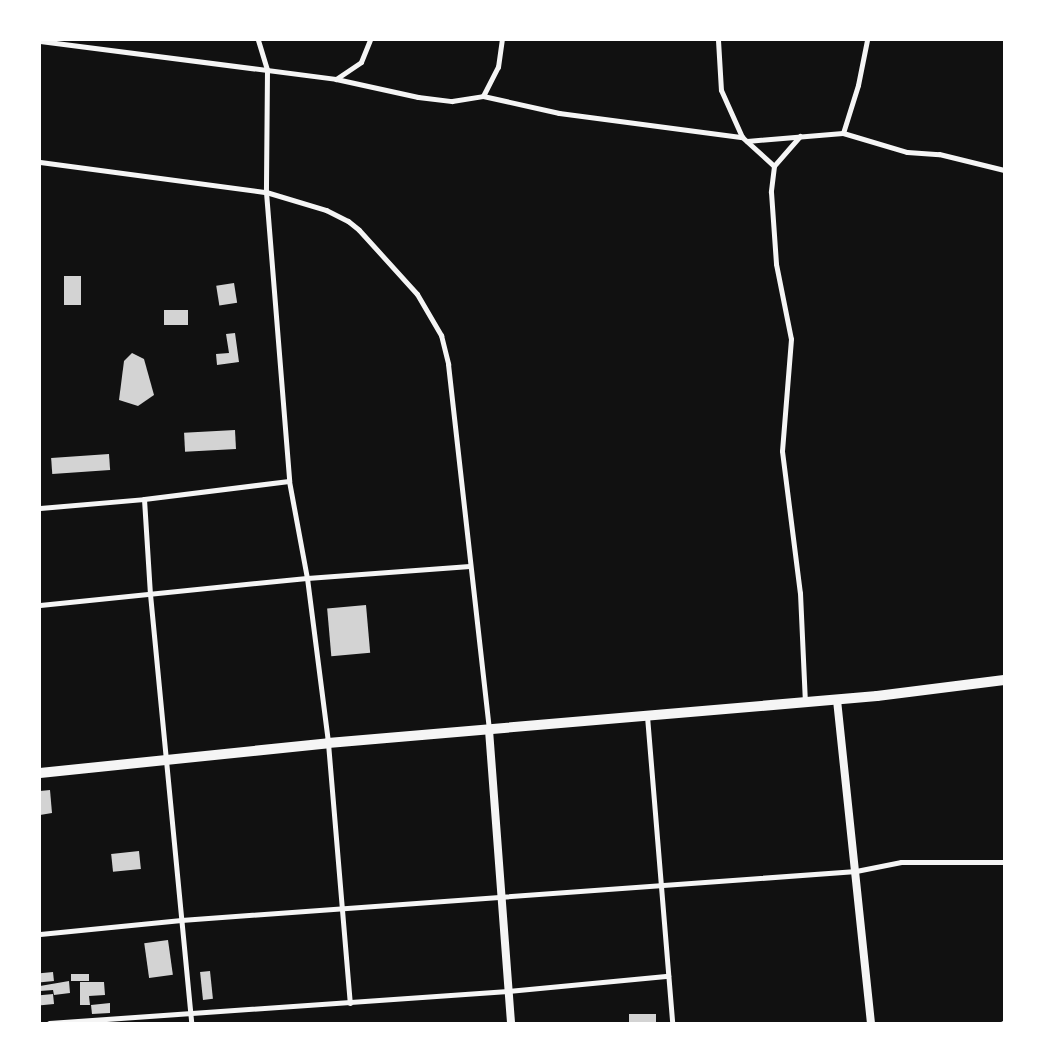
<!DOCTYPE html>
<html>
<head>
<meta charset="utf-8">
<style>
	body { margin:0 }
	#map { position:relative; width:1044px; height:1063px; overflow:hidden; background:#111; font-family:"PT Sans Narrow",sans-serif }
	div>[style] { position:absolute }
	.building>* { inset:0; background:#d3d3d3; transform-origin:0 0 }
	.minor>* { height:5px; margin:-2.5px; padding:0 2.5px; transform-origin:2.5px; border-radius:2.5px; background:#f5f5f5 }
	.tertiary>* { height:8px; margin:-4px; padding:0 4px; transform-origin:4px; border-radius:4px; background:#f5f5f5 }
	.primary>* { height:10px; margin:-5px; padding:0 5px; transform-origin:5px; border-radius:5px; background:#f5f5f5 }
	span { translate:-50% -50%; white-space:nowrap; text-align:center; line-height:1.15; -webkit-text-stroke:5px #fff; paint-order:stroke }
	.frame { position:absolute; inset:0; border:41px solid #fff; pointer-events:none }
</style>
</head>
<body>
<div id="map">
	<div class="building">
		<div style="left:64px;top:276px;width:17px;height:29px"></div>
		<div style="left:234px;top:283px;width:20px;height:18px;rotate:81deg"></div>
		<div style="left:164px;top:310px;width:24px;height:15px"></div>
		<div style="clip-path:polygon(235px 333px,239px 362px,217px 365px,216px 354px,229px 353px,226px 334px)"></div>
		<div style="clip-path:polygon(132px 353px,144px 359px,154px 395px,138px 406px,119px 400px,124px 361px)"></div>
		<div style="left:235px;top:430px;width:19px;height:51px;rotate:87deg"></div>
		<div style="left:109px;top:454px;width:16px;height:58px;rotate:86deg"></div>
		<div style="left:366px;top:605px;width:48px;height:39px;rotate:85deg"></div>
		<div style="clip-path:polygon(50px 790px,52px 813px,40px 815px,40px 791px)"></div>
		<div style="left:139px;top:851px;width:18px;height:28px;rotate:84deg"></div>
		<div style="left:168px;top:940px;width:35px;height:24px;rotate:82deg"></div>
		<div style="left:210px;top:971px;width:28px;height:10px;rotate:84deg"></div>
		<div style="left:53px;top:972px;width:9px;height:13px;rotate:84deg"></div>
		<div style="left:89px;top:974px;width:7px;height:18px;rotate:90deg"></div>
		<div style="clip-path:polygon(69px 981px,70px 993px,54px 995px,53px 990px,40px 991px,40px 986px)"></div>
		<div style="clip-path:polygon(80px 982px,104px 982px,105px 995px,89px 996px,90px 1005px,80px 1005px)"></div>
		<div style="left:53px;top:994px;width:10px;height:13px;rotate:84deg"></div>
		<div style="clip-path:polygon(110px 1003px,110px 1013px,92px 1014px,91px 1005px)"></div>
		<div style="left:629px;top:1014px;width:27px;height:9px"></div>
	</div>
	<div class="minor">
		<div style="left:258px;top:40px;width:31px;rotate:73deg"></div>
		<div style="left:267px;top:70px;width:122px;rotate:90.5deg"></div>
		<div style="left:266px;top:192px;width:290px;rotate:85.4deg"></div>
		<div style="left:289px;top:481px;width:99px;rotate:79.5deg"></div>
		<div style="left:307px;top:578px;width:166px;rotate:82.7deg"></div>
		<div style="left:328px;top:743px;width:261px;rotate:85.2deg"></div>
		<div style="left:718px;top:40px;width:50px;rotate:86.6deg"></div>
		<div style="left:721px;top:90px;width:51px;rotate:65.9deg"></div>
		<div style="left:40px;top:41px;width:298px;rotate:7.3deg"></div>
		<div style="left:336px;top:79px;width:84px;rotate:12.4deg"></div>
		<div style="left:418px;top:97px;width:34px;rotate:7deg"></div>
		<div style="left:452px;top:101px;width:31px;rotate:-9deg"></div>
		<div style="left:483px;top:96px;width:33px;rotate:-63deg"></div>
		<div style="left:498px;top:67px;width:27px;rotate:-82deg"></div>
		<div style="left:336px;top:79px;width:30px;rotate:-34deg"></div>
		<div style="left:361px;top:62px;width:24px;rotate:-68deg"></div>
		<div style="left:483px;top:96px;width:78px;rotate:12.6deg"></div>
		<div style="left:559px;top:113px;width:185px;rotate:7.5deg"></div>
		<div style="left:742px;top:137px;width:43px;rotate:42.2deg"></div>
		<div style="left:843px;top:133px;width:50px;rotate:-72.6deg"></div>
		<div style="left:858px;top:85px;width:46px;rotate:-78.7deg"></div>
		<div style="left:800px;top:136px;width:40px;rotate:131deg"></div>
		<div style="left:774px;top:166px;width:26px;rotate:97deg"></div>
		<div style="left:771px;top:192px;width:72px;rotate:86deg"></div>
		<div style="left:776px;top:264px;width:76px;rotate:78.7deg"></div>
		<div style="left:791px;top:339px;width:112px;rotate:94.6deg"></div>
		<div style="left:782px;top:451px;width:143px;rotate:82.8deg"></div>
		<div style="left:800px;top:593px;width:109px;rotate:87.4deg"></div>
		<div style="left:747px;top:141px;width:96px;rotate:-4.8deg"></div>
		<div style="left:843px;top:133px;width:67px;rotate:16.5deg"></div>
		<div style="left:907px;top:152px;width:32px;rotate:4deg"></div>
		<div style="left:939px;top:154px;width:67px;rotate:13.8deg"></div>
		<div style="left:40px;top:162px;width:228px;rotate:7.6deg"></div>
		<div style="left:266px;top:192px;width:63px;rotate:16.7deg"></div>
		<div style="left:326px;top:210px;width:25px;rotate:27deg"></div>
		<div style="left:348px;top:221px;width:14px;rotate:39deg"></div>
		<div style="left:359px;top:230px;width:86px;rotate:47.8deg"></div>
		<div style="left:417px;top:294px;width:48px;rotate:59.7deg"></div>
		<div style="left:441px;top:335px;width:30px;rotate:76deg"></div>
		<div style="left:448px;top:364px;width:368px;rotate:83.6deg"></div>
		<div style="left:144px;top:499px;width:95px;rotate:86.4deg"></div>
		<div style="left:150px;top:594px;width:431px;rotate:84.5deg"></div>
		<div style="left:40px;top:508px;width:104px;rotate:-4.9deg"></div>
		<div style="left:144px;top:499px;width:146px;rotate:-7.1deg"></div>
		<div style="left:40px;top:605px;width:268px;rotate:-5.8deg"></div>
		<div style="left:307px;top:578px;width:163px;rotate:-4.2deg"></div>
		<div style="left:647px;top:716px;width:308px;rotate:85.3deg"></div>
		<div style="left:40px;top:934px;width:142px;rotate:-5.7deg"></div>
		<div style="left:181px;top:920px;width:677px;rotate:-4.15deg"></div>
		<div style="left:856px;top:871px;width:46px;rotate:-11.3deg"></div>
		<div style="left:901px;top:862px;width:103px"></div>
		<div style="left:49px;top:1023px;width:460px;rotate:-4deg"></div>
		<div style="left:508px;top:991px;width:161px;rotate:-5.4deg"></div>
		<div style="left:1003px;top:1023px;width:1px"></div>
	</div>
	<div class="tertiary">
		<div style="left:837px;top:700px;width:325px;rotate:84deg"></div>
		<div style="left:489px;top:730px;width:294px;rotate:85.7deg"></div>
	</div>
	<div class="primary">
		<div style="left:40px;top:773px;width:290px;rotate:-5.9deg"></div>
		<div style="left:328px;top:743px;width:551px;rotate:-4.89deg"></div>
		<div style="left:877px;top:696px;width:128px;rotate:-7.2deg"></div>
	</div>
	<div class="frame"></div>
</div>
</body>
</html>
